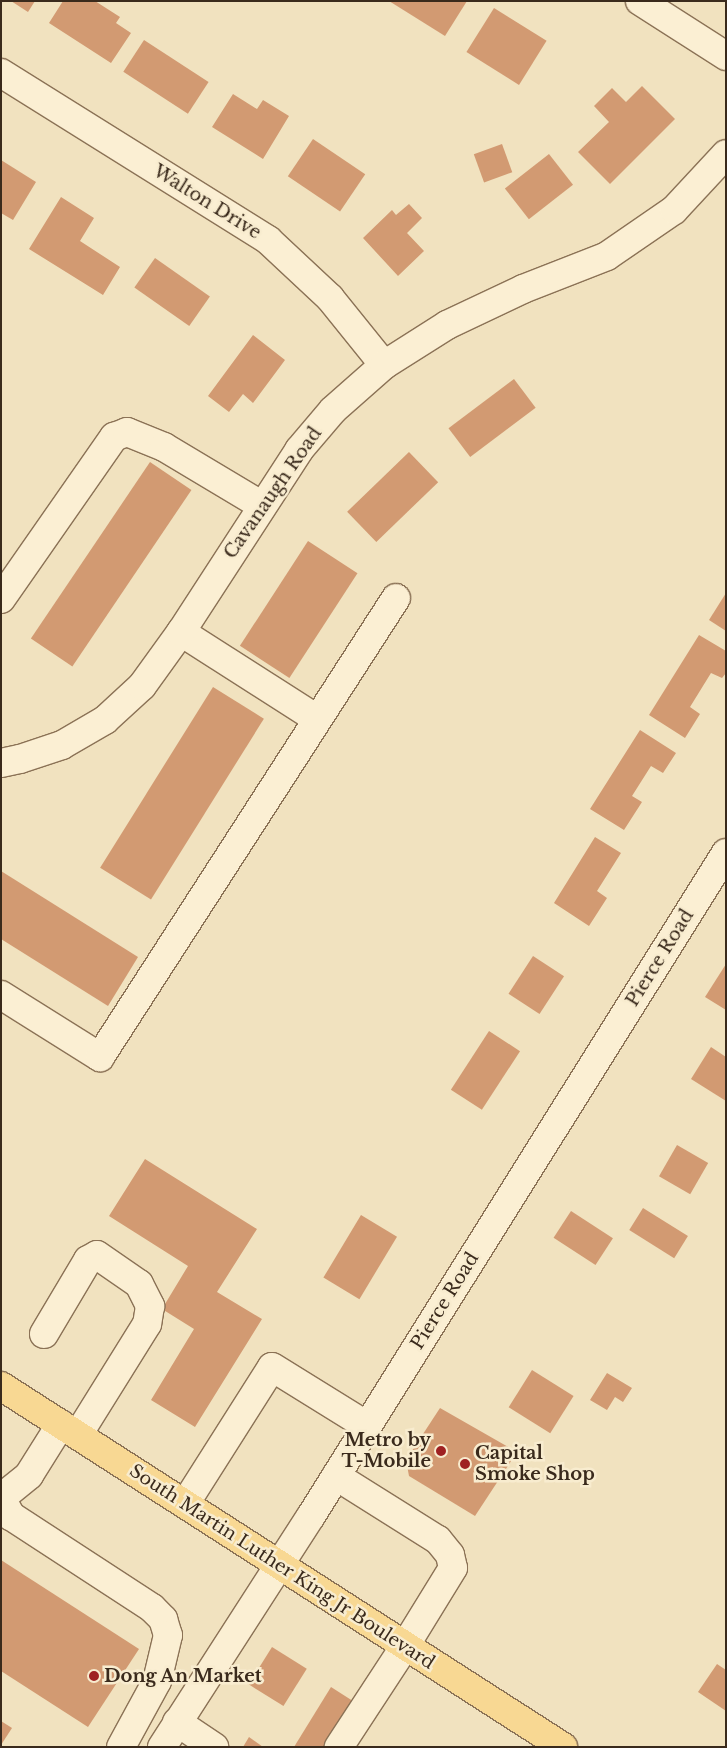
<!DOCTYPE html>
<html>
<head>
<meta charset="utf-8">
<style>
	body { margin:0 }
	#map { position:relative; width:727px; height:1748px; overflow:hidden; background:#f1e2bf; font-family:"Libre Baskerville",serif }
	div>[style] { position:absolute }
	.building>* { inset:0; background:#d29a72; transform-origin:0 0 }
	.roads { filter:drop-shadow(1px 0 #8b7256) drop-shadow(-1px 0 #8b7256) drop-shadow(0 1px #8b7256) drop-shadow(0 -1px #8b7256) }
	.minor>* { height:28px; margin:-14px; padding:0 14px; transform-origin:14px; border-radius:14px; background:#fbefd3 }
	.major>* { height:28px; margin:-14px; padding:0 14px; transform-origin:14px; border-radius:14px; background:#f8d893 }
	.dots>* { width:14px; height:14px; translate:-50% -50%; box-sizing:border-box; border:2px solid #f8eccf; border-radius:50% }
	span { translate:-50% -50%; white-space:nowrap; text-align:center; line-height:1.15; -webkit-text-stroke:5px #f8eccf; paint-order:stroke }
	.street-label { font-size:18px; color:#3a2a1c }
	.poi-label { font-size:18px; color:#3a2a1c; font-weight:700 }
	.right { translate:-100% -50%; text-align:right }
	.left { translate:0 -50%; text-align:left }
	.frame { position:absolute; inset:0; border:2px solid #3a2a1c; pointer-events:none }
</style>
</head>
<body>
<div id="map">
	<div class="building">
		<div style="clip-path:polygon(11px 1px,35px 1px,28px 12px)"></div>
		<div style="clip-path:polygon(63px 1px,95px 1px,120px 17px,116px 23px,131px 33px,111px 63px,49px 23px)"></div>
		<div style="clip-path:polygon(389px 1px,467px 1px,445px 36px)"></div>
		<div style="left:494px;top:8px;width:62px;height:52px;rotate:32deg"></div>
		<div style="left:144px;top:40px;width:77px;height:38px;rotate:33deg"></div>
		<div style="clip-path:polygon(642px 86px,675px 119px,610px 184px,578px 152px,609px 122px,594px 106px,612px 88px,626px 102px)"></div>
		<div style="clip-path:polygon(233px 94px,257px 109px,263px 100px,289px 116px,263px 159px,212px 127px)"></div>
		<div style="left:313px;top:139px;width:63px;height:45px;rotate:34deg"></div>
		<div style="left:502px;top:144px;width:30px;height:30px;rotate:70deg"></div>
		<div style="left:549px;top:154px;width:39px;height:56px;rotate:52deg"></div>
		<div style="clip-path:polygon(1px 160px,36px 182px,13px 220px,1px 213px)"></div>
		<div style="clip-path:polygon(61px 197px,94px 218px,80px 241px,120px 267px,103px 295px,29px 249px)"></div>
		<div style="clip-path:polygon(409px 204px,422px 218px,407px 233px,424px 251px,398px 276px,363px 238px,392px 210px,396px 215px)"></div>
		<div style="left:155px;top:258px;width:67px;height:36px;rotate:35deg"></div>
		<div style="clip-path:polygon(253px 335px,285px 360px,253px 403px,243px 394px,229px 412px,208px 396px)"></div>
		<div style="left:514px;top:379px;width:36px;height:82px;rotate:53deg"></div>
		<div style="left:409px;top:452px;width:42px;height:86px;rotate:46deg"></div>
		<div style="left:150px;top:462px;width:50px;height:213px;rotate:34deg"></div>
		<div style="left:308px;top:541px;width:59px;height:125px;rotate:33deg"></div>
		<div style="clip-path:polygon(726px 593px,726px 631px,709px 620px)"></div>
		<div style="clip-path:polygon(699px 635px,726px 651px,726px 673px,722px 678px,711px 673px,690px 707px,700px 714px,685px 738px,649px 715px)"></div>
		<div style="left:213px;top:687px;width:60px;height:213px;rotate:32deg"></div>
		<div style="clip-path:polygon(640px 730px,676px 753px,663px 773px,651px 766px,632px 796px,642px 802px,624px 830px,590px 809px)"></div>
		<div style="clip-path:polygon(595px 837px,621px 853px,597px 891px,607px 898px,589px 926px,554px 903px)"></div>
		<div style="clip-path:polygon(1px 871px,138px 957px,108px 1006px,1px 939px)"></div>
		<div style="left:533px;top:956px;width:37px;height:45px;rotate:33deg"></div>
		<div style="clip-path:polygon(726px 964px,726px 1010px,705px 997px)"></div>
		<div style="left:489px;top:1031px;width:37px;height:70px;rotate:33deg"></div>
		<div style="clip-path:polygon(711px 1047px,726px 1057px,726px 1101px,691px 1079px)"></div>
		<div style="left:677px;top:1145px;width:36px;height:36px;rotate:30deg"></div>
		<div style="clip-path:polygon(145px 1159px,257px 1229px,217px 1292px,262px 1319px,195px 1427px,151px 1400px,194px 1329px,162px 1309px,188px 1266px,109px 1216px)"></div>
		<div style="left:643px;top:1208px;width:53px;height:26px;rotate:32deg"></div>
		<div style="left:571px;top:1211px;width:50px;height:32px;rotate:33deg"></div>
		<div style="left:361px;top:1215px;width:42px;height:73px;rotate:31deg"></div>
		<div style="left:532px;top:1370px;width:49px;height:44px;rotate:32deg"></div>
		<div style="clip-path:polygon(607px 1373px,632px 1388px,623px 1402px,615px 1397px,607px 1410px,590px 1400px)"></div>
		<div style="clip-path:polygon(440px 1408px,517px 1452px,475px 1516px,409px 1476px,406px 1460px)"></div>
		<div style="clip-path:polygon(1px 1560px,139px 1649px,88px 1727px,1px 1671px)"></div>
		<div style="left:272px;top:1647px;width:41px;height:44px;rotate:32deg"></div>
		<div style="clip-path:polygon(717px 1664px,726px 1670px,726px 1711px,698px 1692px)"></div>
		<div style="clip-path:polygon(331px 1687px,356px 1703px,329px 1747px,294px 1747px)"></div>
		<div style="clip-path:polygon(1px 1721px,12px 1728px,1px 1745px)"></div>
		<div style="clip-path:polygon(249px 1737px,263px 1747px,243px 1747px)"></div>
	</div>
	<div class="roads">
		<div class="minor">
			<div style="left:640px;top:1px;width:102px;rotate:32.6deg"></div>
			<div style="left:1px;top:73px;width:315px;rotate:32deg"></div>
			<div style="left:268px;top:240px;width:85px;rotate:43.1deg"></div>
			<div style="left:330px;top:298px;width:86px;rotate:51.1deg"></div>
			<div style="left:1px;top:599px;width:198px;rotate:-55.1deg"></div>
			<div style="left:114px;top:437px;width:14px;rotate:-21deg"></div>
			<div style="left:127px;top:432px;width:40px;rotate:22deg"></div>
			<div style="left:164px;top:447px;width:113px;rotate:30.9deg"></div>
			<div style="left:181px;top:632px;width:161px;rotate:32.6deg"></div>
			<div style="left:1px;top:763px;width:19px;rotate:-12deg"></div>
			<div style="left:20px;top:759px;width:44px;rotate:-18.4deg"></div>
			<div style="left:62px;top:745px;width:50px;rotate:-30.2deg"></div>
			<div style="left:105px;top:720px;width:50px;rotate:-42.6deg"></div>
			<div style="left:142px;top:686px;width:67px;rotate:-54.2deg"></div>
			<div style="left:181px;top:632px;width:217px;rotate:-57deg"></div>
			<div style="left:299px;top:450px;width:52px;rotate:-49.6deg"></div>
			<div style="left:333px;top:410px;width:68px;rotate:-41.4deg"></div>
			<div style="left:384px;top:365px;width:75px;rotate:-32.4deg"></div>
			<div style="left:447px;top:325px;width:84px;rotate:-25.3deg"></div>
			<div style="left:523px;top:289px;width:90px;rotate:-21.4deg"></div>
			<div style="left:607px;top:256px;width:81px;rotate:-34.5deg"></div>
			<div style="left:674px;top:210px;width:76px;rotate:-47.1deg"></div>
			<div style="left:1px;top:995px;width:117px;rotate:32.1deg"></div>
			<div style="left:100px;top:1057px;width:546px;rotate:-57.18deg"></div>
			<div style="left:44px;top:1334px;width:86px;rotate:-59.3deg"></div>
			<div style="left:88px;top:1260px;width:10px;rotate:-29deg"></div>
			<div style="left:97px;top:1255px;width:51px;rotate:34.6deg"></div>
			<div style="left:139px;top:1284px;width:25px;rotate:63deg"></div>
			<div style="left:150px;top:1306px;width:18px;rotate:99deg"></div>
			<div style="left:147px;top:1324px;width:131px;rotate:121.9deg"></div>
			<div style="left:336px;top:1476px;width:120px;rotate:32.1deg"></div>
			<div style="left:438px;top:1540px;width:19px;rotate:51deg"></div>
			<div style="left:450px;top:1555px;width:13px;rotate:77deg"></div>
			<div style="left:453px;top:1568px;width:92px;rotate:121.6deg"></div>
			<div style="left:405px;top:1646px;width:121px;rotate:123.2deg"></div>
			<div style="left:1px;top:1498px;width:21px;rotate:61deg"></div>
			<div style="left:11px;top:1516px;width:168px;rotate:33.1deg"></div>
			<div style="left:152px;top:1608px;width:16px;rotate:45deg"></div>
			<div style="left:163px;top:1619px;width:17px;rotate:73deg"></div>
			<div style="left:168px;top:1635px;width:47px;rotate:103.4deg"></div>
			<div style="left:157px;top:1681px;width:75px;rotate:118.6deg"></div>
			<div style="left:1px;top:1498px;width:36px;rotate:-39deg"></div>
			<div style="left:29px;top:1475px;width:60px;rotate:-57.9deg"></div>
			<div style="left:185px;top:1504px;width:162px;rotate:-57.6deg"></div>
			<div style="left:272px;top:1367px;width:112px;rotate:31.8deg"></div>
			<div style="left:177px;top:1722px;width:45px;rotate:34deg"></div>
			<div style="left:162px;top:1747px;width:275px;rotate:-57.2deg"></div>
			<div style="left:311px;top:1516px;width:782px;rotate:-57.96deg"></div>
		</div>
		<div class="major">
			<div style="left:1px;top:1386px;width:668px;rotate:32.71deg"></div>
		</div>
	</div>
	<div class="dots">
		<div style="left:441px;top:1451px;background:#9f2122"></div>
		<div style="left:465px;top:1464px;background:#9f2122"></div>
		<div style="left:94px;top:1676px;background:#9f2122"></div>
	</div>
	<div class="street-label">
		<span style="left:207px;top:202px;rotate:32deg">Walton Drive</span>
		<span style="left:273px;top:493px;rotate:-55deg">Cavanaugh Road</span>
		<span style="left:660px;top:958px;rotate:-58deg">Pierce Road</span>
		<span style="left:445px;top:1301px;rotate:-58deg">Pierce Road</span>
		<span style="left:282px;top:1567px;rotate:33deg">South Martin Luther King Jr Boulevard</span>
	</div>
	<div class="poi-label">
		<span class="right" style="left:431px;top:1451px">Metro by<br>T-Mobile</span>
		<span class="left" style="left:475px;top:1464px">Capital<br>Smoke Shop</span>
		<span class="left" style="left:104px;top:1676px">Dong An Market</span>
	</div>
	<div class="frame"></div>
</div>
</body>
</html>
